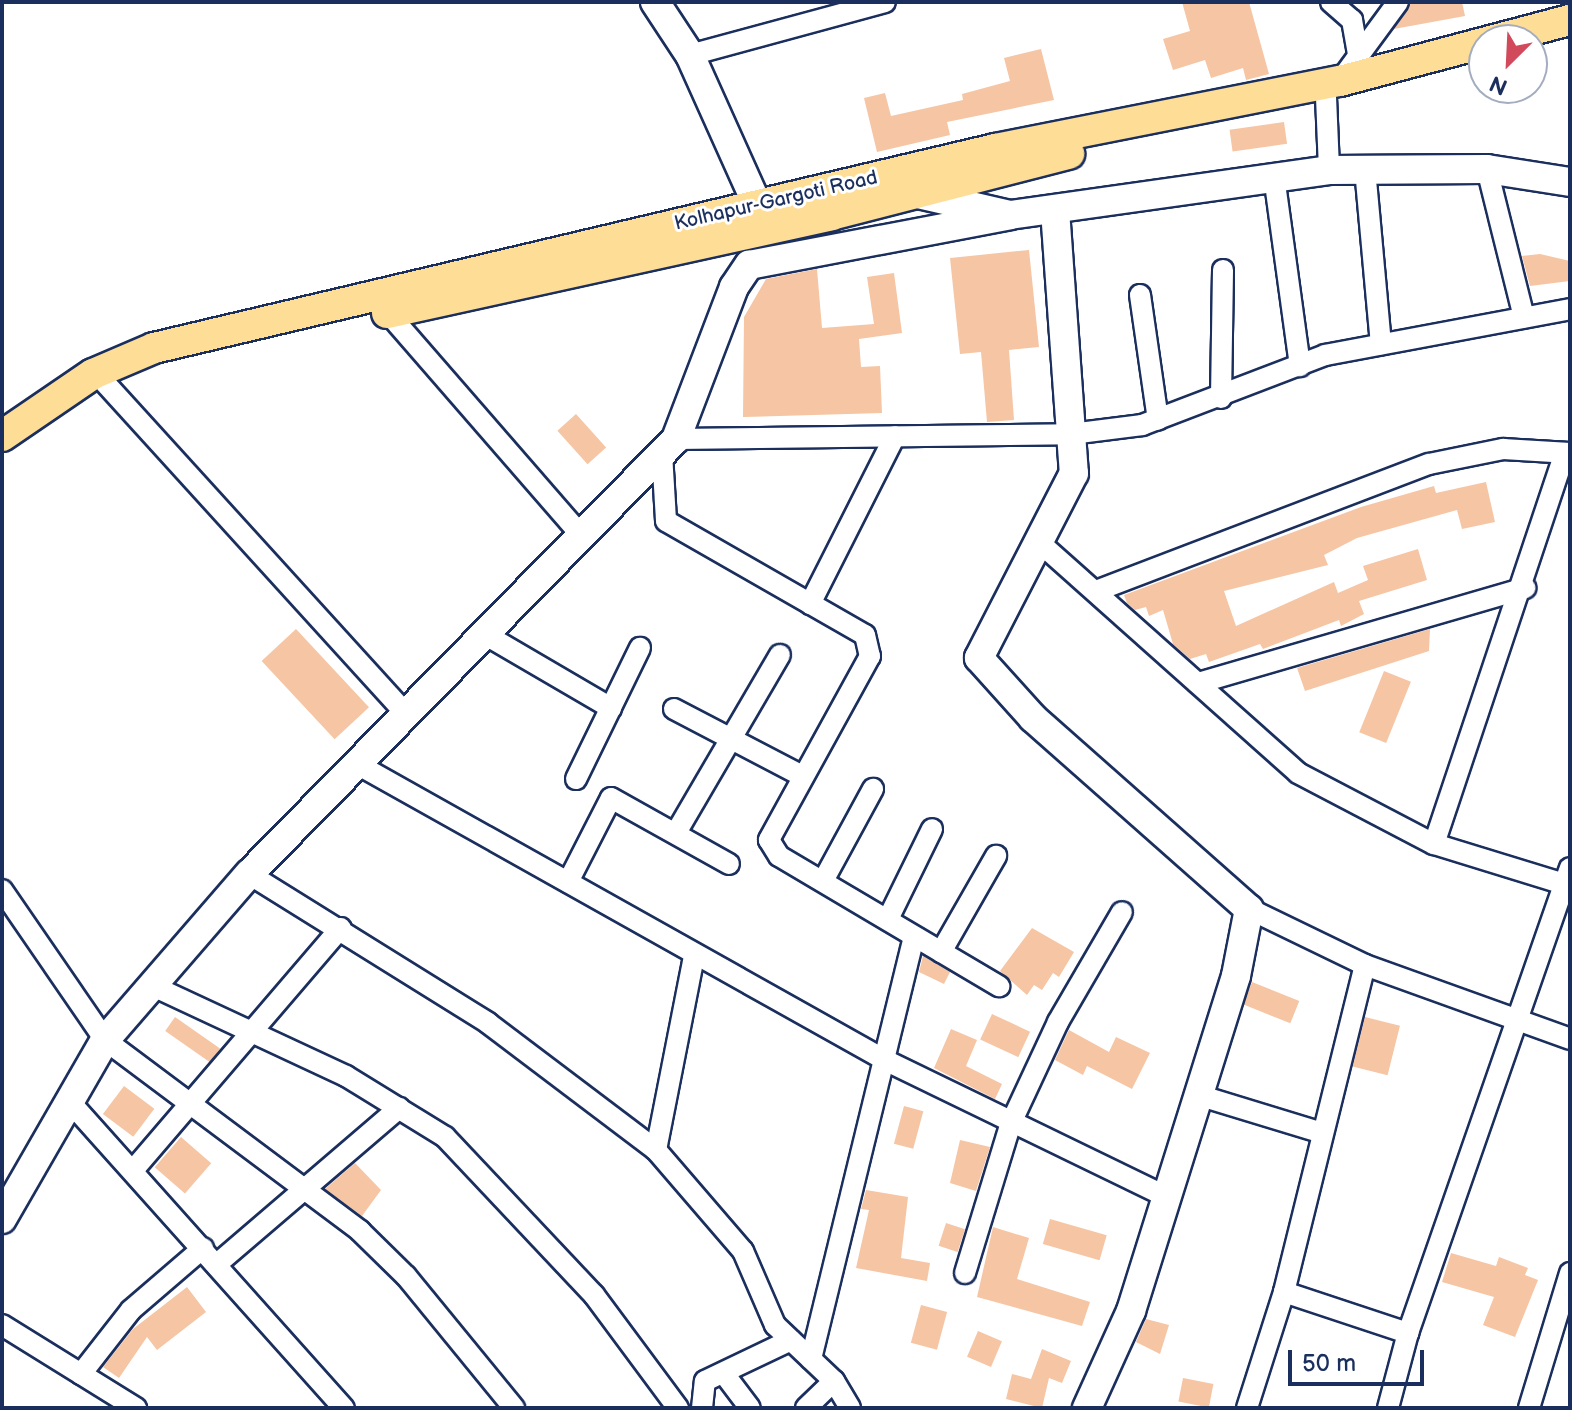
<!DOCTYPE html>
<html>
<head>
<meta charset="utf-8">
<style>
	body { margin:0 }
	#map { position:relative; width:1572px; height:1410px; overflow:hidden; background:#fff; font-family:"Balsamiq Sans",sans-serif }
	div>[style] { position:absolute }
	.building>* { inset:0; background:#f5c5a4; transform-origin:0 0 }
	.roads { filter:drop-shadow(2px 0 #1b2f5e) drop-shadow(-2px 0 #1b2f5e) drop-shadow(0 2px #1b2f5e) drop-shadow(0 -2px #1b2f5e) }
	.street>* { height:20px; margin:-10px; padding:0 10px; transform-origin:10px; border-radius:10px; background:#fff }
	.secondary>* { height:28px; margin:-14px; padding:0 14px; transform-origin:14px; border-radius:14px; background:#fff }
	.primary>* { height:30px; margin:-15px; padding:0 15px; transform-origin:15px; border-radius:15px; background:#fedd96 }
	span { translate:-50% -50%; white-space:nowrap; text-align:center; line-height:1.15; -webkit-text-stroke:6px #fff; paint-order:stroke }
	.street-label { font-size:20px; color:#1b2f5e }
	.frame { position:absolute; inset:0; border:4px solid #1b2f5e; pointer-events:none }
	.north { position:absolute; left:1468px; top:24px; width:80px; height:80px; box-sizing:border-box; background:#fff; border:2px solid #a4acbf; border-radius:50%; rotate:204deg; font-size:22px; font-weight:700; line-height:32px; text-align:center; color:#1b2f5e }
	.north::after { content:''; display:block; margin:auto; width:28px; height:36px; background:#d1495b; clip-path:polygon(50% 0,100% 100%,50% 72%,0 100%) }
	.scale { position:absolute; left:1288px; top:1350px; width:136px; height:36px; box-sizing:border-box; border:4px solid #1b2f5e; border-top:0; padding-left:10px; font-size:24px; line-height:28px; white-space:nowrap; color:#1b2f5e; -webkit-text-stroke:6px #fff; paint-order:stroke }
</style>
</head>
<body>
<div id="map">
	<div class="building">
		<div style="clip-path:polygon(1182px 2px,1249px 2px,1269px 74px,1246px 80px,1243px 68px,1211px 78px,1205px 60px,1173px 70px,1163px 39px,1190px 31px)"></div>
		<div style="clip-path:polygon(1411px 2px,1462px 2px,1465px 16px,1394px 29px)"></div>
		<div style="clip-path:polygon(1041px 49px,1054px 100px,947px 122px,950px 135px,877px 152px,864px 98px,885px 93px,891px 116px,963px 100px,962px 94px,1010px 81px,1004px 58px)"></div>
		<div style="left:1284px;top:122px;width:22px;height:55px;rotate:82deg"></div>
		<div style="clip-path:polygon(1029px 250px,1039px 347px,1009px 350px,1014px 420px,987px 422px,981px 352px,960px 354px,950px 258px)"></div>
		<div style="clip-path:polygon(1540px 254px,1570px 261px,1570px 281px,1530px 286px,1522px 256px)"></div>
		<div style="clip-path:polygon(817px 269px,822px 328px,874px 324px,867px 277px,894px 273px,902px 333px,859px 339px,861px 367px,880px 366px,882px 413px,743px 417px,744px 317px,766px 279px)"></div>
		<div style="left:576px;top:414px;width:45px;height:25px;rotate:48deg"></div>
		<div style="clip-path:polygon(1486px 482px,1495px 522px,1462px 529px,1457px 510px,1357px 538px,1324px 555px,1328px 565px,1224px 591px,1236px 626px,1334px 582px,1338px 593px,1368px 580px,1363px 566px,1418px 549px,1427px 580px,1359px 601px,1364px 614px,1341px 626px,1339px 620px,1263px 649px,1260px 644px,1209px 662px,1206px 654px,1190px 659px,1173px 644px,1163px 610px,1149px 616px,1146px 607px,1135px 610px,1127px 603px,1124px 595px,1361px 507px,1434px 486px,1436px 493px)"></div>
		<div style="left:296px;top:629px;width:107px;height:47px;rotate:47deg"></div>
		<div style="clip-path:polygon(1430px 629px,1429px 651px,1305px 691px,1297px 668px)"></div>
		<div style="left:1384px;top:671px;width:29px;height:66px;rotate:22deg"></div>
		<div style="clip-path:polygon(1032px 928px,1074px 952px,1059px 977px,1053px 973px,1042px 990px,1034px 985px,1027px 995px,1000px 971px)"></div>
		<div style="clip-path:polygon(923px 956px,950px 972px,944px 984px,919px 972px)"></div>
		<div style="left:1252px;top:982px;width:51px;height:24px;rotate:22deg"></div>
		<div style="left:992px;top:1014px;width:42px;height:28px;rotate:25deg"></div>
		<div style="left:175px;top:1017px;width:55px;height:17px;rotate:35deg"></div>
		<div style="left:1365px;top:1017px;width:36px;height:51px;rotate:14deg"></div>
		<div style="clip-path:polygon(951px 1029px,977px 1040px,966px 1066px,1002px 1084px,995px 1099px,934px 1068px)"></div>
		<div style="clip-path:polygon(1069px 1030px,1109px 1052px,1116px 1037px,1150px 1053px,1132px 1089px,1087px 1066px,1083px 1075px,1055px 1060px)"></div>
		<div style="left:124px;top:1086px;width:38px;height:35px;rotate:37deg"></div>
		<div style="left:904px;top:1106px;width:20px;height:39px;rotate:15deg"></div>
		<div style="left:181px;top:1137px;width:40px;height:40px;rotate:41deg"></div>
		<div style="clip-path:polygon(960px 1140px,990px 1147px,976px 1191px,950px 1183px)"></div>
		<div style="clip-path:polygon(355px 1163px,381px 1190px,362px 1216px,325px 1189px)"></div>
		<div style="clip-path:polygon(866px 1190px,908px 1197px,901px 1258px,930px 1263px,927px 1281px,856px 1268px,869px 1210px,861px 1209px)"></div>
		<div style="left:1050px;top:1219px;width:59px;height:26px;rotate:16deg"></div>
		<div style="left:946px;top:1223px;width:20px;height:24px;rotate:18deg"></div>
		<div style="clip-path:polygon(993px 1227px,1029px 1238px,1017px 1279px,1090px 1302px,1082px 1326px,977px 1297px)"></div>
		<div style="clip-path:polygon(1451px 1253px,1496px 1266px,1499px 1257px,1528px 1268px,1525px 1275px,1538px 1280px,1515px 1337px,1483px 1325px,1494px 1297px,1442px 1282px)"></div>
		<div style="clip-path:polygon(187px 1287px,206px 1312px,157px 1350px,147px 1337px,119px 1378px,103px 1367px,133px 1329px)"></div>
		<div style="left:921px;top:1305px;width:27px;height:39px;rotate:15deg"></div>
		<div style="clip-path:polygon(1146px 1319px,1169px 1325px,1160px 1354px,1136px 1342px)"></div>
		<div style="left:978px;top:1331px;width:26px;height:28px;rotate:23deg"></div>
		<div style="clip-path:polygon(1042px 1349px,1071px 1361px,1062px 1383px,1049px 1378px,1042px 1408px,1006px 1399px,1012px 1374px,1031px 1379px)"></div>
		<div style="left:1183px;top:1378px;width:31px;height:24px;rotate:11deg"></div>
	</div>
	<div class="roads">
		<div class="street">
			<div style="left:1331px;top:2px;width:28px;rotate:41deg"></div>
			<div style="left:1352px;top:20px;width:36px;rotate:80deg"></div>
			<div style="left:690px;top:55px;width:202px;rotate:-15.2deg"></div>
			<div style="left:1340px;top:81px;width:98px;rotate:-53.7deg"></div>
			<div style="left:1318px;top:84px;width:15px;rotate:58deg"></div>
			<div style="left:1326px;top:97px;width:73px;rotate:87.6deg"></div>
			<div style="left:1365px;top:169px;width:176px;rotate:84.8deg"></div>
			<div style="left:1487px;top:169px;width:153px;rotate:76deg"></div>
			<div style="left:1274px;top:176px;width:192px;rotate:82.2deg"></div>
			<div style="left:1140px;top:295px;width:126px;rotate:81.8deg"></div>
			<div style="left:388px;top:313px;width:296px;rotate:49deg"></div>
			<div style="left:105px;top:383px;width:449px;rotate:47.7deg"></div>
			<div style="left:1221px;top:398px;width:128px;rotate:-89.1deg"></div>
			<div style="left:676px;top:439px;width:395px;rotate:-0.7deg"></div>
			<div style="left:1071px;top:434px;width:72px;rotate:-7.2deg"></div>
			<div style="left:1142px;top:425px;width:196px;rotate:-20.9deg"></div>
			<div style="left:1325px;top:355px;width:249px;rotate:-10.6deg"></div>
			<div style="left:662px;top:453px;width:68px;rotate:86.6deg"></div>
			<div style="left:666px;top:521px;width:229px;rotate:29.8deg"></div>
			<div style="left:865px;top:635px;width:22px;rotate:77deg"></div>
			<div style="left:870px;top:656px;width:210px;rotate:118.8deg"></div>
			<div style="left:769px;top:840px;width:19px;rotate:58deg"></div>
			<div style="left:779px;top:856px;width:256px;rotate:30.6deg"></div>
			<div style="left:1039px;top:542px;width:347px;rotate:41.7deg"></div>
			<div style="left:1298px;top:773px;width:153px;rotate:27.6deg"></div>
			<div style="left:1434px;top:844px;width:136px;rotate:17.1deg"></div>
			<div style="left:1096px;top:591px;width:356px;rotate:-20.9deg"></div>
			<div style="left:1429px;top:464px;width:76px;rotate:-11.5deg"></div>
			<div style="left:1503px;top:449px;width:67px;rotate:3.4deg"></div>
			<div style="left:810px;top:604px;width:188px;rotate:-63.2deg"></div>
			<div style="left:486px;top:635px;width:145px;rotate:30.3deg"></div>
			<div style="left:1198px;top:683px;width:341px;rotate:-16.2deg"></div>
			<div style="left:674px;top:709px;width:144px;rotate:27.6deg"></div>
			<div style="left:357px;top:764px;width:605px;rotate:29.28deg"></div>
			<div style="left:885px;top:1060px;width:311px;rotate:25.9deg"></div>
			<div style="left:576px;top:779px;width:146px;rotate:-64deg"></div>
			<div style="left:677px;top:831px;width:204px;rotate:-59.7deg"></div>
			<div style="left:1434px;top:844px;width:412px;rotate:-71.5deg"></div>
			<div style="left:249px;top:874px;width:282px;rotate:31.9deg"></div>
			<div style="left:488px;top:1023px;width:211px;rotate:37.1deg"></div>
			<div style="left:656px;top:1150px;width:133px;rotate:49.3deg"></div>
			<div style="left:743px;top:1251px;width:81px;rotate:66.6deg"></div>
			<div style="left:775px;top:1325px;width:81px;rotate:43.5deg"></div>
			<div style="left:834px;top:1381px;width:31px;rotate:59deg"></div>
			<div style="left:823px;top:881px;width:105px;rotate:-61.5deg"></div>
			<div style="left:568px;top:882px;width:94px;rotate:-62.9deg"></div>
			<div style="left:611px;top:798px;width:135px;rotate:29.2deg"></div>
			<div style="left:2px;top:890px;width:182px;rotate:55.5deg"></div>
			<div style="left:105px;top:1040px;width:319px;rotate:36.8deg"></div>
			<div style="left:360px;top:1231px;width:64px;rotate:44.4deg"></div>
			<div style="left:406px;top:1276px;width:171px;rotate:50.7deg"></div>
			<div style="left:888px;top:919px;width:100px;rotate:-63.9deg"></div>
			<div style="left:941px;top:952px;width:111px;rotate:-60.2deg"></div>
			<div style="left:1365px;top:965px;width:218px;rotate:19.8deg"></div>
			<div style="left:155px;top:987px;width:211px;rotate:25deg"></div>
			<div style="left:346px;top:1076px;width:116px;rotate:31.6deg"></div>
			<div style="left:445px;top:1137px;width:217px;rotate:46.7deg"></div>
			<div style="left:594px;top:1295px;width:141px;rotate:53.4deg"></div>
			<div style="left:1198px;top:1095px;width:127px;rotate:17deg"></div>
			<div style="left:70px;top:1102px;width:411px;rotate:48.2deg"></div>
			<div style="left:656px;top:1150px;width:198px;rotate:-78.9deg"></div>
			<div style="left:135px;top:1168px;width:316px;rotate:-49.4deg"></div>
			<div style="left:217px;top:1264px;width:240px;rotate:-40.6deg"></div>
			<div style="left:965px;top:1273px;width:157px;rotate:-73deg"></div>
			<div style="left:1011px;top:1123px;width:111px;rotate:-65deg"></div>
			<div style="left:1058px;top:1022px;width:127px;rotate:-59.8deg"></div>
			<div style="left:1284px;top:1292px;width:131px;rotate:18.3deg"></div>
			<div style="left:2px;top:1325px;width:158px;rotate:31.8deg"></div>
			<div style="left:811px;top:1359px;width:434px;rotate:-76.3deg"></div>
			<div style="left:81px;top:1374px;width:81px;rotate:-52deg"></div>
			<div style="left:131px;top:1310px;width:95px;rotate:-40.7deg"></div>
			<div style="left:725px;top:1375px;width:41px;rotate:52.9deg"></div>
			<div style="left:702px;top:1408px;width:27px;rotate:-84deg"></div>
			<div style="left:705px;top:1381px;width:95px;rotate:-25.5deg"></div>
			<div style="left:806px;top:1408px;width:39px;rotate:-44deg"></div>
			<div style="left:1247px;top:1408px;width:122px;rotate:-72.3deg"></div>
			<div style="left:1284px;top:1292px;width:337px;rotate:-76.1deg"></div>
			<div style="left:1365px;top:965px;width:129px;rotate:-154.2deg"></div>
			<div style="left:1388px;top:1408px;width:78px;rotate:-75.1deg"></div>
			<div style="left:1408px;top:1333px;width:492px;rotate:-70.8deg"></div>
			<div style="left:1529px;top:1408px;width:141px;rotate:-73.1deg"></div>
		</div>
		<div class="secondary">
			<div style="left:655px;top:2px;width:64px;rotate:56.6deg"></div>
			<div style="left:690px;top:55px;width:166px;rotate:65.8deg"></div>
			<div style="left:758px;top:206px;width:21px;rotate:93deg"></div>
			<div style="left:914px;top:193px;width:98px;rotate:12.9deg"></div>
			<div style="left:1010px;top:215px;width:322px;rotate:-8deg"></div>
			<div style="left:1329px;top:170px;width:158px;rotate:-0.4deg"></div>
			<div style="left:1487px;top:169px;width:84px;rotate:8.9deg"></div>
			<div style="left:1055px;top:210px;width:264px;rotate:85.9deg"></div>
			<div style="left:1074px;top:473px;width:208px;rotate:117.2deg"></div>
			<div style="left:979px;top:658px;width:81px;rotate:48deg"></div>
			<div style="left:1033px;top:718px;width:288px;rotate:41.5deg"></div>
			<div style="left:1249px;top:909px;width:68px;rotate:101deg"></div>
			<div style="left:1236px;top:976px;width:351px;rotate:107.4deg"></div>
			<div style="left:1131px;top:1311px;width:107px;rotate:114.4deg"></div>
			<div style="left:2px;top:1219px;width:207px;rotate:-60.1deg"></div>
			<div style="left:105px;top:1040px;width:220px;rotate:-49.1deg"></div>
			<div style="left:249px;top:874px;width:610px;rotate:-45.53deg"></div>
			<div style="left:676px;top:439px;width:163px;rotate:-69.1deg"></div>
			<div style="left:734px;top:287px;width:27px;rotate:-56deg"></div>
			<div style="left:749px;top:265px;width:266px;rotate:-10.8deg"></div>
		</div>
		<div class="primary">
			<div style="left:387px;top:313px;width:455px;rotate:-12.4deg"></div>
			<div style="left:831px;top:215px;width:246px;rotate:-14.4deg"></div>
			<div style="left:2px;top:436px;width:110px;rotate:-34.3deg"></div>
			<div style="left:93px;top:374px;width:66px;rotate:-23.1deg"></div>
			<div style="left:154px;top:348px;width:864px;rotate:-13.31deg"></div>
			<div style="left:995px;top:149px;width:352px;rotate:-11.2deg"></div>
			<div style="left:1340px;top:81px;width:238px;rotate:-14.9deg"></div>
		</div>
	</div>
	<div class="street-label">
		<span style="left:776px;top:201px;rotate:-13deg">Kolhapur-Gargoti Road</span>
	</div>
	<div class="frame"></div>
	<div class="north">N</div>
	<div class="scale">50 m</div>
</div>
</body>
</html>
